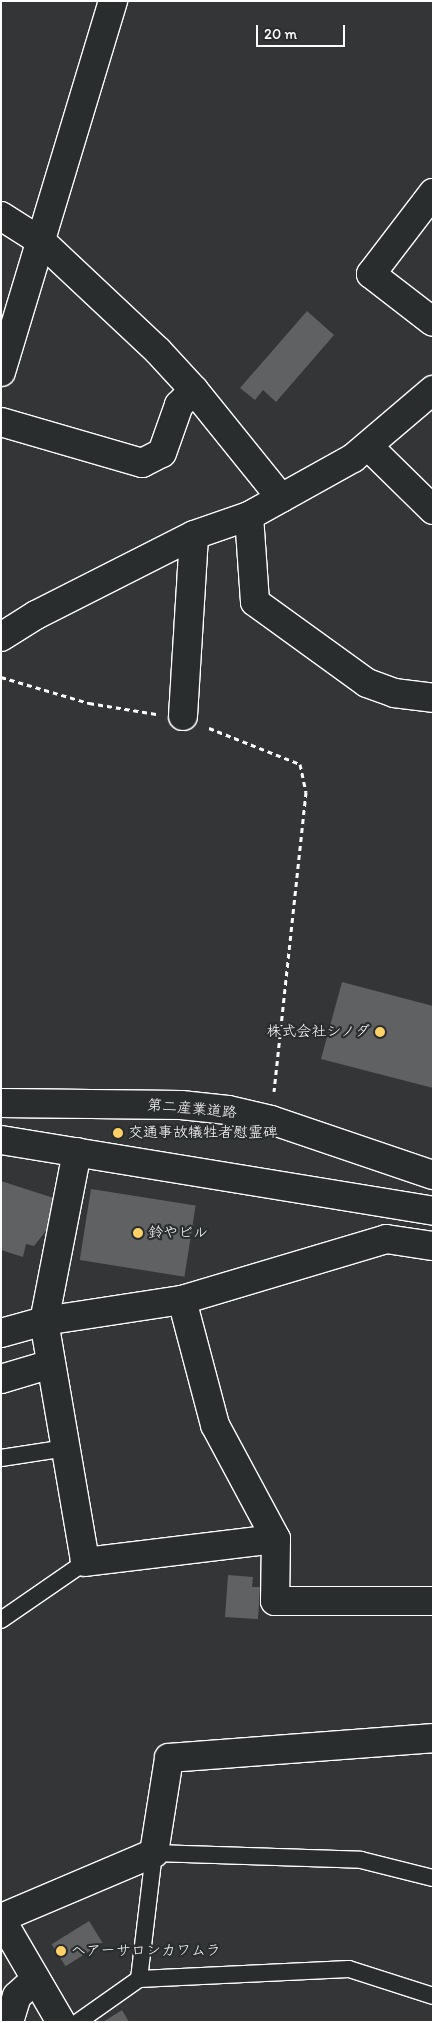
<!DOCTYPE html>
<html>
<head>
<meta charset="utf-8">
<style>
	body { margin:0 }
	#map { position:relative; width:434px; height:2023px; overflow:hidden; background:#333536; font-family:Itim,"Klee One",sans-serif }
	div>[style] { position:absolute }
	.building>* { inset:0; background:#5f6162; transform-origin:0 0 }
	.path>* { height:3px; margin-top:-1.5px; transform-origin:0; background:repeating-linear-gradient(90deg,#fff 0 5px,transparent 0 9px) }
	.roads { filter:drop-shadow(1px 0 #fff) drop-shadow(-1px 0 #fff) drop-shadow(0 1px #fff) drop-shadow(0 -1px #fff) }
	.service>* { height:16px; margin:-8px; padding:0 8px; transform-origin:8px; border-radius:8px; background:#2a2d2e }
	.minor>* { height:28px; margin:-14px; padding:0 14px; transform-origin:14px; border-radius:14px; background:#2a2d2e }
	.tertiary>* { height:28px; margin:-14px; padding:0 14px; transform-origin:14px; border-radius:14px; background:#2a2d2e }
	.primary>* { height:28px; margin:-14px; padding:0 14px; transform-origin:14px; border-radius:14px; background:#2a2d2e }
	.dots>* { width:14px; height:14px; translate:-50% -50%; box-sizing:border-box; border:2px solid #2a2d2e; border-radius:50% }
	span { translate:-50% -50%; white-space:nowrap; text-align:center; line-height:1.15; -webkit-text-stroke:4.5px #2a2d2e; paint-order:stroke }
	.poi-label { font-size:15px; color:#fff }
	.right { translate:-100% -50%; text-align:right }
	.left { translate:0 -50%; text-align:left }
	.street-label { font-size:15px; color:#fff }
	.frame { position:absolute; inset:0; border:2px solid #fff; pointer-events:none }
	.scale { position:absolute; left:256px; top:25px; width:89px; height:22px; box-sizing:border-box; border:2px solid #fff; border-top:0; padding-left:6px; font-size:15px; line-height:18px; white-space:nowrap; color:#fff; -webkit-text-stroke:4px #2a2d2e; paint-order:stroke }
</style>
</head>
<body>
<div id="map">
	<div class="building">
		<div style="clip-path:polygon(307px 311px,334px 335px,276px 402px,263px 390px,255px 400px,240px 388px)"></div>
		<div style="clip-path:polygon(342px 982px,433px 1006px,433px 1088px,321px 1059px)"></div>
		<div style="clip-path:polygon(1px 1181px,60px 1200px,53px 1222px,34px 1246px,26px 1244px,23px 1257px,1px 1250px)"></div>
		<div style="left:91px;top:1189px;width:106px;height:72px;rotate:9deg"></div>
		<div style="clip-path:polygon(228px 1575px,253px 1577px,252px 1587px,260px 1587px,258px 1619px,225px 1617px)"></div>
		<div style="left:89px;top:1921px;width:26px;height:44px;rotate:58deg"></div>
		<div style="clip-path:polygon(122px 2010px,129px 2022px,103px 2022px)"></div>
	</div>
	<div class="path">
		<div style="left:1px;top:677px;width:92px;rotate:16.5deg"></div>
		<div style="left:89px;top:703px;width:68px;rotate:9.3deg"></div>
		<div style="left:209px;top:728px;width:98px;rotate:21.6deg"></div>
		<div style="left:300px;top:764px;width:29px;rotate:78deg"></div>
		<div style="left:306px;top:792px;width:301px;rotate:96.1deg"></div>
	</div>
	<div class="roads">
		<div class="service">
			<div style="left:1px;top:1458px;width:66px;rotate:-8.7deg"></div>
			<div style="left:1px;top:1620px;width:102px;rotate:-34.6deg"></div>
			<div style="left:139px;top:1979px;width:127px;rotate:-83.2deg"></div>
			<div style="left:154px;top:1853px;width:207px;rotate:1.9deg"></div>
			<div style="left:361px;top:1860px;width:74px;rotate:14deg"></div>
			<div style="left:78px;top:2022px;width:75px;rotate:-35.2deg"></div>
			<div style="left:139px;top:1979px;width:210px;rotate:-2.7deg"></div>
			<div style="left:349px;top:1969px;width:88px;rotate:17.8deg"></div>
		</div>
		<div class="minor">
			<div style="left:433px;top:193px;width:102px;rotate:127.4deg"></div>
			<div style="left:371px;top:274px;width:78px;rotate:37.7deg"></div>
			<div style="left:1px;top:216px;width:49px;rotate:32.4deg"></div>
			<div style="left:42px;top:242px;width:159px;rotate:43.2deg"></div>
			<div style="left:158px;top:351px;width:53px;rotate:47.3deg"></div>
			<div style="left:194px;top:390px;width:139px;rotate:51.1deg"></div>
			<div style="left:1px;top:422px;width:147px;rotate:16.2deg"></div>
			<div style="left:142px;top:463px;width:22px;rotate:-27deg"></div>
			<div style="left:162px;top:453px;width:51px;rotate:-70.5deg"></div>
			<div style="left:179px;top:405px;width:21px;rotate:-45deg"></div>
			<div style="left:369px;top:447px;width:90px;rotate:44.5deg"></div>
			<div style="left:249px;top:516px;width:86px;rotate:86deg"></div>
			<div style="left:255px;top:602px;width:138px;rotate:35.9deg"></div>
			<div style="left:367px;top:683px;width:29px;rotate:20deg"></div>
			<div style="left:394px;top:693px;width:39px;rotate:7deg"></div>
			<div style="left:183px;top:716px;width:181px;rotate:-86.5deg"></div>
			<div style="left:77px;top:1152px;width:172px;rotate:101deg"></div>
			<div style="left:44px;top:1321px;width:244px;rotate:80.3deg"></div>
			<div style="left:85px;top:1562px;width:192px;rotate:-6.9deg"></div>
			<div style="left:182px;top:1300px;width:129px;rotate:75.2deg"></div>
			<div style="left:215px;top:1425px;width:129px;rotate:61.8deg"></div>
			<div style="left:276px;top:1539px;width:62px;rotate:90.9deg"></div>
			<div style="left:275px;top:1601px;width:158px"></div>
			<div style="left:1px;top:1333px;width:45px;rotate:-15.6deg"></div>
			<div style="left:44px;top:1321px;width:140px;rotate:-8.7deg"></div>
			<div style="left:182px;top:1300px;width:213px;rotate:-16.6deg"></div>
			<div style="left:386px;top:1239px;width:48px;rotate:8.5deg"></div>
			<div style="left:1px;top:1379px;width:52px;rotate:-16.7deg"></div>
			<div style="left:1px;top:1918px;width:166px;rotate:-23deg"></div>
			<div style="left:154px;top:1853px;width:96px;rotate:-81deg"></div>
			<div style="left:169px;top:1758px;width:265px;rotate:-4.3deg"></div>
			<div style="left:9px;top:2022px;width:27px;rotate:-73deg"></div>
			<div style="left:17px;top:1996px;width:25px;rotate:-42deg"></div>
		</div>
		<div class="tertiary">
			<div style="left:1px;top:372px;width:388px;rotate:-73.2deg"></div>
			<div style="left:1px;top:637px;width:41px;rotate:-32.2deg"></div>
			<div style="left:36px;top:615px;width:177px;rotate:-26.9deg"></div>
			<div style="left:194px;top:535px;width:58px;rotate:-19.1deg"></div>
			<div style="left:249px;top:516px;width:119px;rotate:-29.1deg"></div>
			<div style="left:353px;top:458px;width:105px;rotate:-40.4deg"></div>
		</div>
		<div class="primary">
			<div style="left:1px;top:1103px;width:180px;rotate:0.6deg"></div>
			<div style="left:181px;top:1105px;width:47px;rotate:6.1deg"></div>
			<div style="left:228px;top:1110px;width:44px;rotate:13.1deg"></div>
			<div style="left:271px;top:1120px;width:171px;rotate:18.8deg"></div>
			<div style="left:1px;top:1140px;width:438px;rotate:9.3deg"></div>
			<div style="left:1px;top:1919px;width:119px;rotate:59.8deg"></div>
		</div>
	</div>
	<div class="dots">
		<div style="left:380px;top:1032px;background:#ffd166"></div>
		<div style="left:118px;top:1133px;background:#ffd166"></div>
		<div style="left:138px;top:1233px;background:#ffd166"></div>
		<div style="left:61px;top:1951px;background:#ffd166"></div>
	</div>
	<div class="poi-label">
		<span class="right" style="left:370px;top:1032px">株式会社シノダ</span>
		<span class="left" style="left:128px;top:1133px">交通事故犠牲者慰霊碑</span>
		<span class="left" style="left:148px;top:1233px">鈴やビル</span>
		<span class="left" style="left:71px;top:1951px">ヘアーサロンカワムラ</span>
	</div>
	<div class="street-label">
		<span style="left:192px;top:1109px;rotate:5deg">第二産業道路</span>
	</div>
	<div class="frame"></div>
	<div class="scale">20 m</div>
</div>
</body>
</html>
